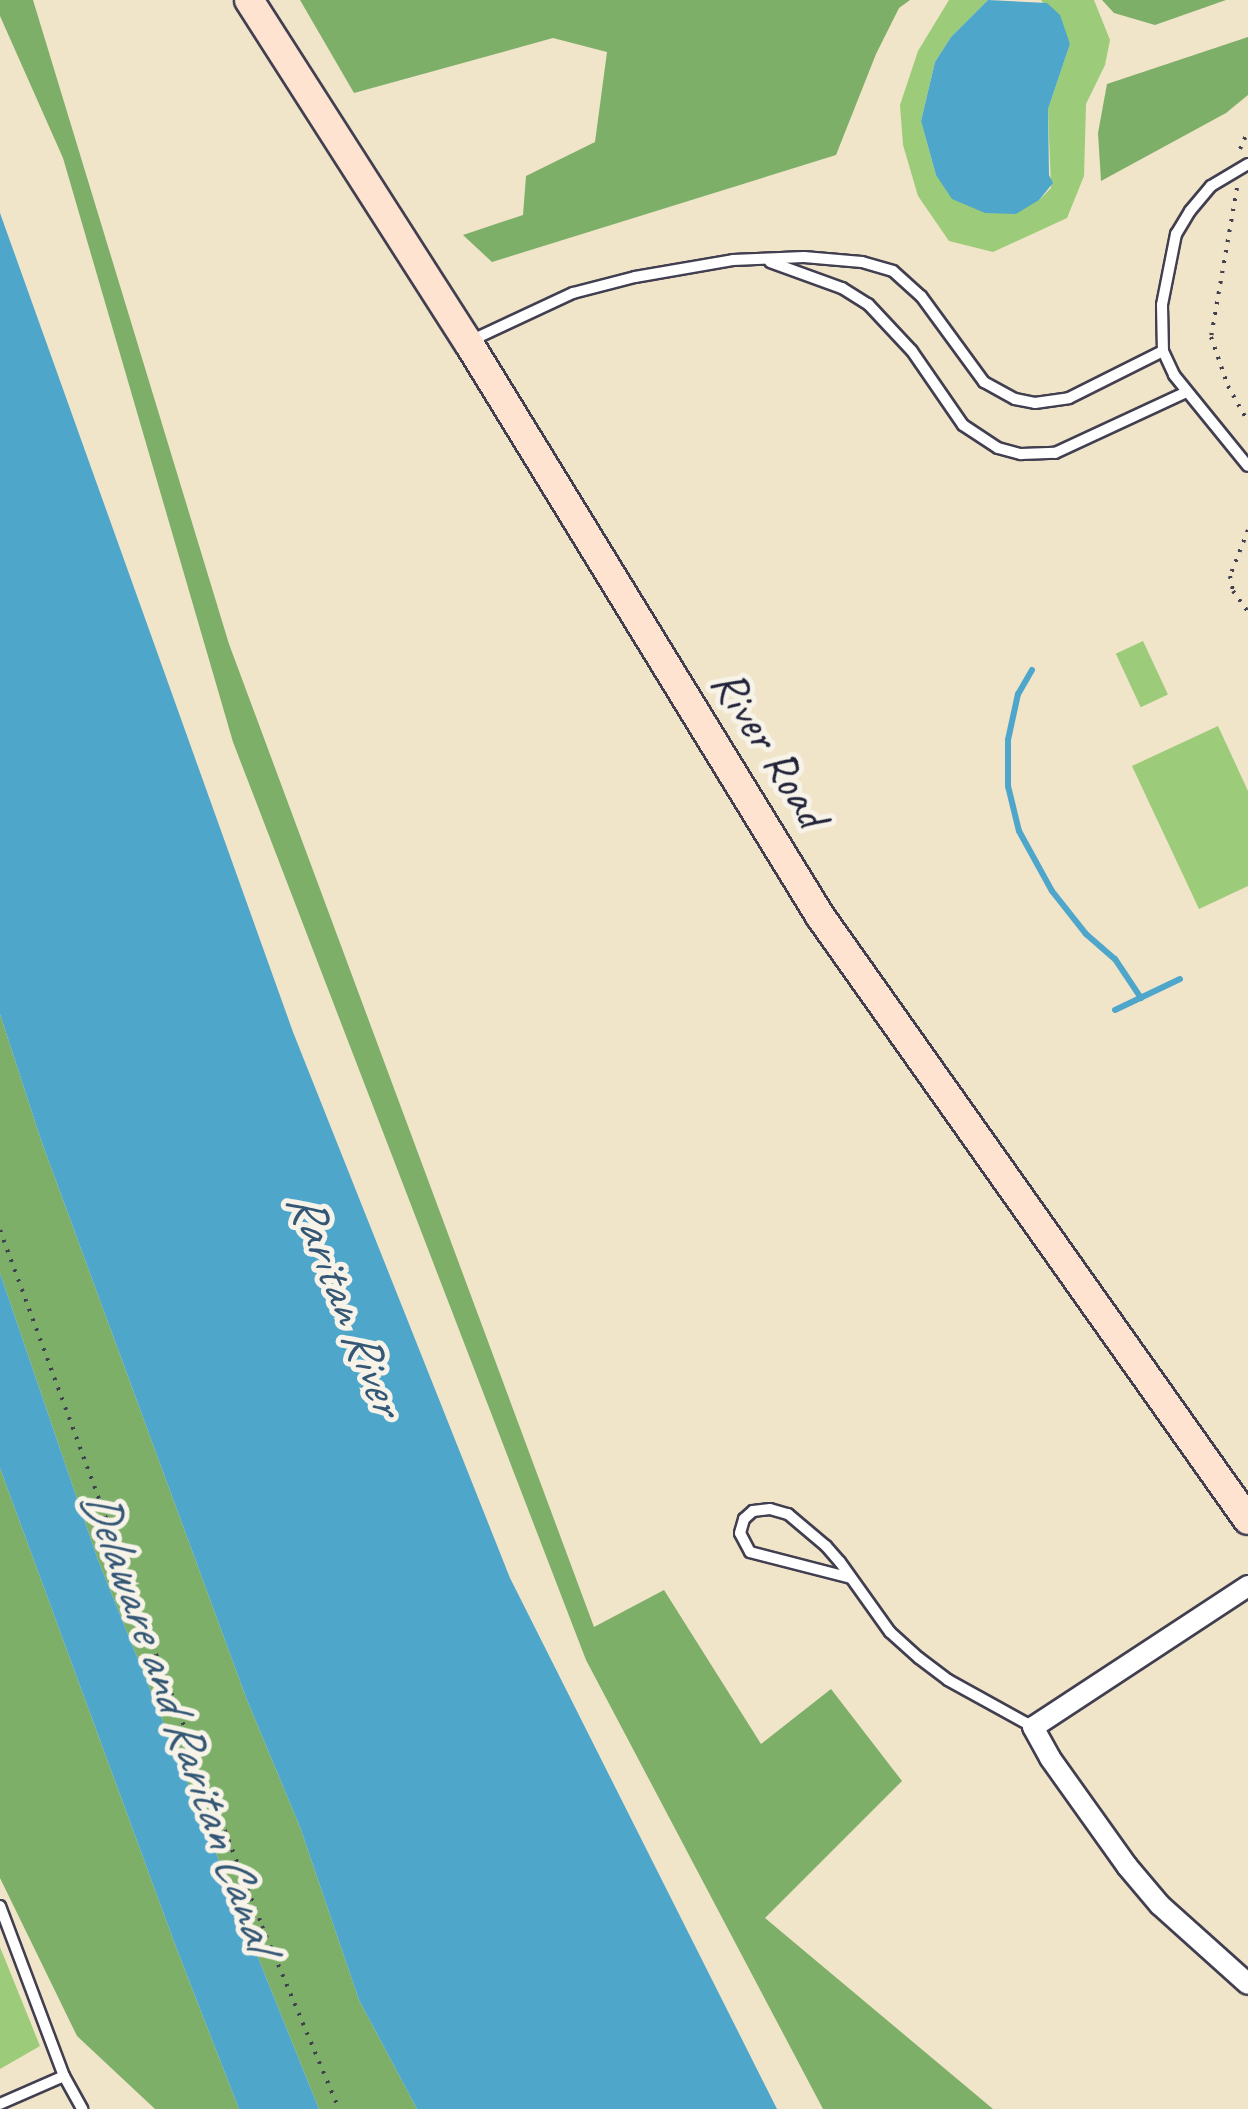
<!DOCTYPE html>
<html>
<head>
<meta charset="utf-8">
<style>
	body { margin:0 }
	#map { position:relative; width:1248px; height:2109px; overflow:hidden; background:#f0e4c9; font-family:Caveat,sans-serif }
	div>[style] { position:absolute }
	.green>* { inset:0; background:#9ccb79; transform-origin:0 0 }
	.forest>* { inset:0; background:#7daf69 }
	.water>* { inset:0; background:#4ea6cb }
	.stream>* { height:6px; margin:-3px; padding:0 3px; transform-origin:3px; border-radius:3px; background:#4ea6cb }
	.path>* { height:4px; margin-top:-2px; transform-origin:0; background:repeating-linear-gradient(90deg,#413f50 0 2.5px,transparent 0 10.5px) }
	.roads { filter:drop-shadow(2px 0 #413f50) drop-shadow(-2px 0 #413f50) drop-shadow(0 2px #413f50) drop-shadow(0 -2px #413f50) }
	.lane>* { height:10px; margin:-5px; padding:0 5px; transform-origin:5px; border-radius:5px; background:#fff }
	.street>* { height:20px; margin:-10px; padding:0 10px; transform-origin:10px; border-radius:10px; background:#fff }
	.secondary>* { height:28px; margin:-14px; padding:0 14px; transform-origin:14px; border-radius:14px; background:#fee3d1 }
	span { translate:-50% -50%; white-space:nowrap; text-align:center; line-height:1.15; -webkit-text-stroke:10px #f7f3e8; paint-order:stroke }
	.street-label { font-size:48px; color:#22223b }
	.water-label { font-size:50px; color:#345775; font-style:italic }
</style>
</head>
<body>
<div id="map">
	<div class="green">
		<div style="clip-path:polygon(949px 0,988px 0,951px 37px,935px 62px,921px 121px,936px 175px,1039px 200px,1051px 188px,1048px 109px,1070px 44px,1041px 0,1094px 0,1110px 40px,1105px 65px,1086px 104px,1084px 176px,1067px 218px,993px 252px,949px 241px,918px 196px,903px 145px,900px 105px,918px 51px)"></div>
		<div style="left:1143px;top:641px;width:59px;height:30px;rotate:65deg"></div>
		<div style="clip-path:polygon(1218px 726px,1248px 791px,1248px 886px,1199px 909px,1132px 766px)"></div>
		<div style="clip-path:polygon(0 1947px,40px 2046px,0 2069px)"></div>
	</div>
	<div class="forest">
		<div style="clip-path:polygon(0 0,33px 0,229px 644px,594px 1627px,664px 1590px,761px 1744px,831px 1689px,902px 1781px,765px 1918px,993px 2109px,823px 2109px,586px 1660px,233px 742px,63px 158px,0 16px)"></div>
		<div style="clip-path:polygon(300px 0,910px 0,899px 8px,876px 54px,836px 155px,492px 262px,463px 235px,523px 215px,526px 176px,595px 142px,607px 52px,553px 38px,354px 93px)"></div>
		<div style="clip-path:polygon(1102px 0,1226px 0,1155px 25px,1114px 13px)"></div>
		<div style="clip-path:polygon(1248px 37px,1248px 95px,1226px 113px,1101px 181px,1098px 133px,1107px 84px)"></div>
		<div style="clip-path:polygon(0 1014px,41px 1140px,247px 1700px,300px 1827px,359px 2000px,417px 2109px,319px 2109px,98px 1560px,0 1273px)"></div>
		<div style="clip-path:polygon(0 1468px,176px 1947px,239px 2109px,155px 2109px,77px 2036px,0 1878px)"></div>
	</div>
	<div class="water">
		<div style="clip-path:polygon(988px 0,1047px 3px,1060px 15px,1070px 44px,1048px 109px,1049px 175px,1053px 183px,1039px 200px,1016px 214px,985px 213px,952px 199px,936px 175px,921px 121px,935px 62px,951px 37px)"></div>
		<div style="clip-path:polygon(0 213px,293px 1032px,510px 1578px,777px 2109px,417px 2109px,359px 2000px,300px 1827px,247px 1700px,41px 1140px,0 1014px)"></div>
		<div style="clip-path:polygon(0 1273px,98px 1560px,319px 2109px,239px 2109px,176px 1947px,0 1468px)"></div>
	</div>
	<div class="stream">
		<div style="left:1032px;top:670px;width:28px;rotate:120deg"></div>
		<div style="left:1018px;top:694px;width:47px;rotate:102.3deg"></div>
		<div style="left:1008px;top:740px;width:46px;rotate:90deg"></div>
		<div style="left:1008px;top:786px;width:46px;rotate:76.3deg"></div>
		<div style="left:1019px;top:831px;width:68px;rotate:61.2deg"></div>
		<div style="left:1052px;top:891px;width:55px;rotate:51.7deg"></div>
		<div style="left:1086px;top:934px;width:38px;rotate:41deg"></div>
		<div style="left:1115px;top:959px;width:47px;rotate:56.3deg"></div>
		<div style="left:1115px;top:1010px;width:72px;rotate:-25.5deg"></div>
	</div>
	<div class="path">
		<div style="left:1240px;top:149px;width:20px;rotate:-66deg"></div>
		<div style="left:1237px;top:188px;width:151px;rotate:99.9deg"></div>
		<div style="left:1211px;top:337px;width:52px;rotate:70.9deg"></div>
		<div style="left:1228px;top:386px;width:41px;rotate:60.9deg"></div>
		<div style="left:1248px;top:530px;width:49px;rotate:111.4deg"></div>
		<div style="left:1230px;top:576px;width:15px;rotate:79deg"></div>
		<div style="left:1233px;top:591px;width:26px;rotate:54deg"></div>
		<div style="left:0;top:1230px;width:452px;rotate:69.8deg"></div>
		<div style="left:156px;top:1654px;width:292px;rotate:68.7deg"></div>
		<div style="left:262px;top:1926px;width:199px;rotate:67.2deg"></div>
	</div>
	<div class="roads">
		<div class="lane">
			<div style="left:1248px;top:164px;width:43px;rotate:149.3deg"></div>
			<div style="left:1211px;top:186px;width:33px;rotate:130deg"></div>
			<div style="left:1190px;top:211px;width:27px;rotate:121deg"></div>
			<div style="left:1176px;top:234px;width:72px;rotate:101.2deg"></div>
			<div style="left:1162px;top:305px;width:46px;rotate:88.8deg"></div>
			<div style="left:1163px;top:351px;width:26px;rotate:65deg"></div>
			<div style="left:1174px;top:375px;width:117px;rotate:50.9deg"></div>
			<div style="left:770px;top:262px;width:77px;rotate:19.9deg"></div>
			<div style="left:842px;top:288px;width:31px;rotate:32deg"></div>
			<div style="left:868px;top:304px;width:64px;rotate:46.9deg"></div>
			<div style="left:912px;top:351px;width:90px;rotate:55.4deg"></div>
			<div style="left:963px;top:425px;width:42px;rotate:33.3deg"></div>
			<div style="left:998px;top:448px;width:24px;rotate:15deg"></div>
			<div style="left:1021px;top:454px;width:34px;rotate:-2deg"></div>
			<div style="left:1055px;top:453px;width:142px;rotate:-24.9deg"></div>
			<div style="left:470px;top:341px;width:114px;rotate:-25deg"></div>
			<div style="left:573px;top:293px;width:64px;rotate:-14.5deg"></div>
			<div style="left:635px;top:277px;width:99px;rotate:-9.8deg"></div>
			<div style="left:733px;top:260px;width:71px;rotate:-2.4deg"></div>
			<div style="left:804px;top:257px;width:58px;rotate:4.9deg"></div>
			<div style="left:862px;top:262px;width:32px;rotate:16deg"></div>
			<div style="left:893px;top:271px;width:38px;rotate:42deg"></div>
			<div style="left:921px;top:296px;width:107px;rotate:53.8deg"></div>
			<div style="left:984px;top:382px;width:35px;rotate:29deg"></div>
			<div style="left:1015px;top:399px;width:20px;rotate:11deg"></div>
			<div style="left:1035px;top:403px;width:34px;rotate:-8deg"></div>
			<div style="left:1069px;top:398px;width:105px;rotate:-26.6deg"></div>
			<div style="left:851px;top:1578px;width:104px;rotate:-165.6deg"></div>
			<div style="left:750px;top:1552px;width:21px;rotate:-118deg"></div>
			<div style="left:740px;top:1533px;width:15px;rotate:-74deg"></div>
			<div style="left:744px;top:1519px;width:12px;rotate:-42deg"></div>
			<div style="left:753px;top:1511px;width:17px;rotate:-7deg"></div>
			<div style="left:770px;top:1509px;width:19px;rotate:16deg"></div>
			<div style="left:788px;top:1514px;width:50px;rotate:40.1deg"></div>
			<div style="left:826px;top:1546px;width:21px;rotate:49deg"></div>
			<div style="left:840px;top:1562px;width:86px;rotate:54.5deg"></div>
			<div style="left:890px;top:1632px;width:39px;rotate:42deg"></div>
			<div style="left:919px;top:1658px;width:36px;rotate:37deg"></div>
			<div style="left:948px;top:1680px;width:97px;rotate:28.9deg"></div>
			<div style="left:0;top:1906px;width:182px;rotate:69.4deg"></div>
			<div style="left:64px;top:2076px;width:70px;rotate:156.4deg"></div>
			<div style="left:64px;top:2076px;width:38px;rotate:61deg"></div>
		</div>
		<div class="street">
			<div style="left:1248px;top:1586px;width:257px;rotate:146.7deg"></div>
			<div style="left:1033px;top:1727px;width:35px;rotate:61deg"></div>
			<div style="left:1050px;top:1758px;width:133px;rotate:54.5deg"></div>
			<div style="left:1127px;top:1866px;width:51px;rotate:49.8deg"></div>
			<div style="left:1160px;top:1905px;width:118px;rotate:41.9deg"></div>
		</div>
		<div class="secondary">
			<div style="left:249px;top:0;width:406px;rotate:57.4deg"></div>
			<div style="left:468px;top:342px;width:673px;rotate:58.48deg"></div>
			<div style="left:820px;top:916px;width:740px;rotate:54.68deg"></div>
		</div>
	</div>
	<div class="street-label">
		<span style="left:770px;top:748px;rotate:58deg">River Road</span>
	</div>
	<div class="water-label">
		<span style="left:346px;top:1302px;rotate:68deg">Raritan River</span>
		<span style="left:180px;top:1719px;rotate:70deg">Delaware and Raritan Canal</span>
	</div>
</div>
</body>
</html>
